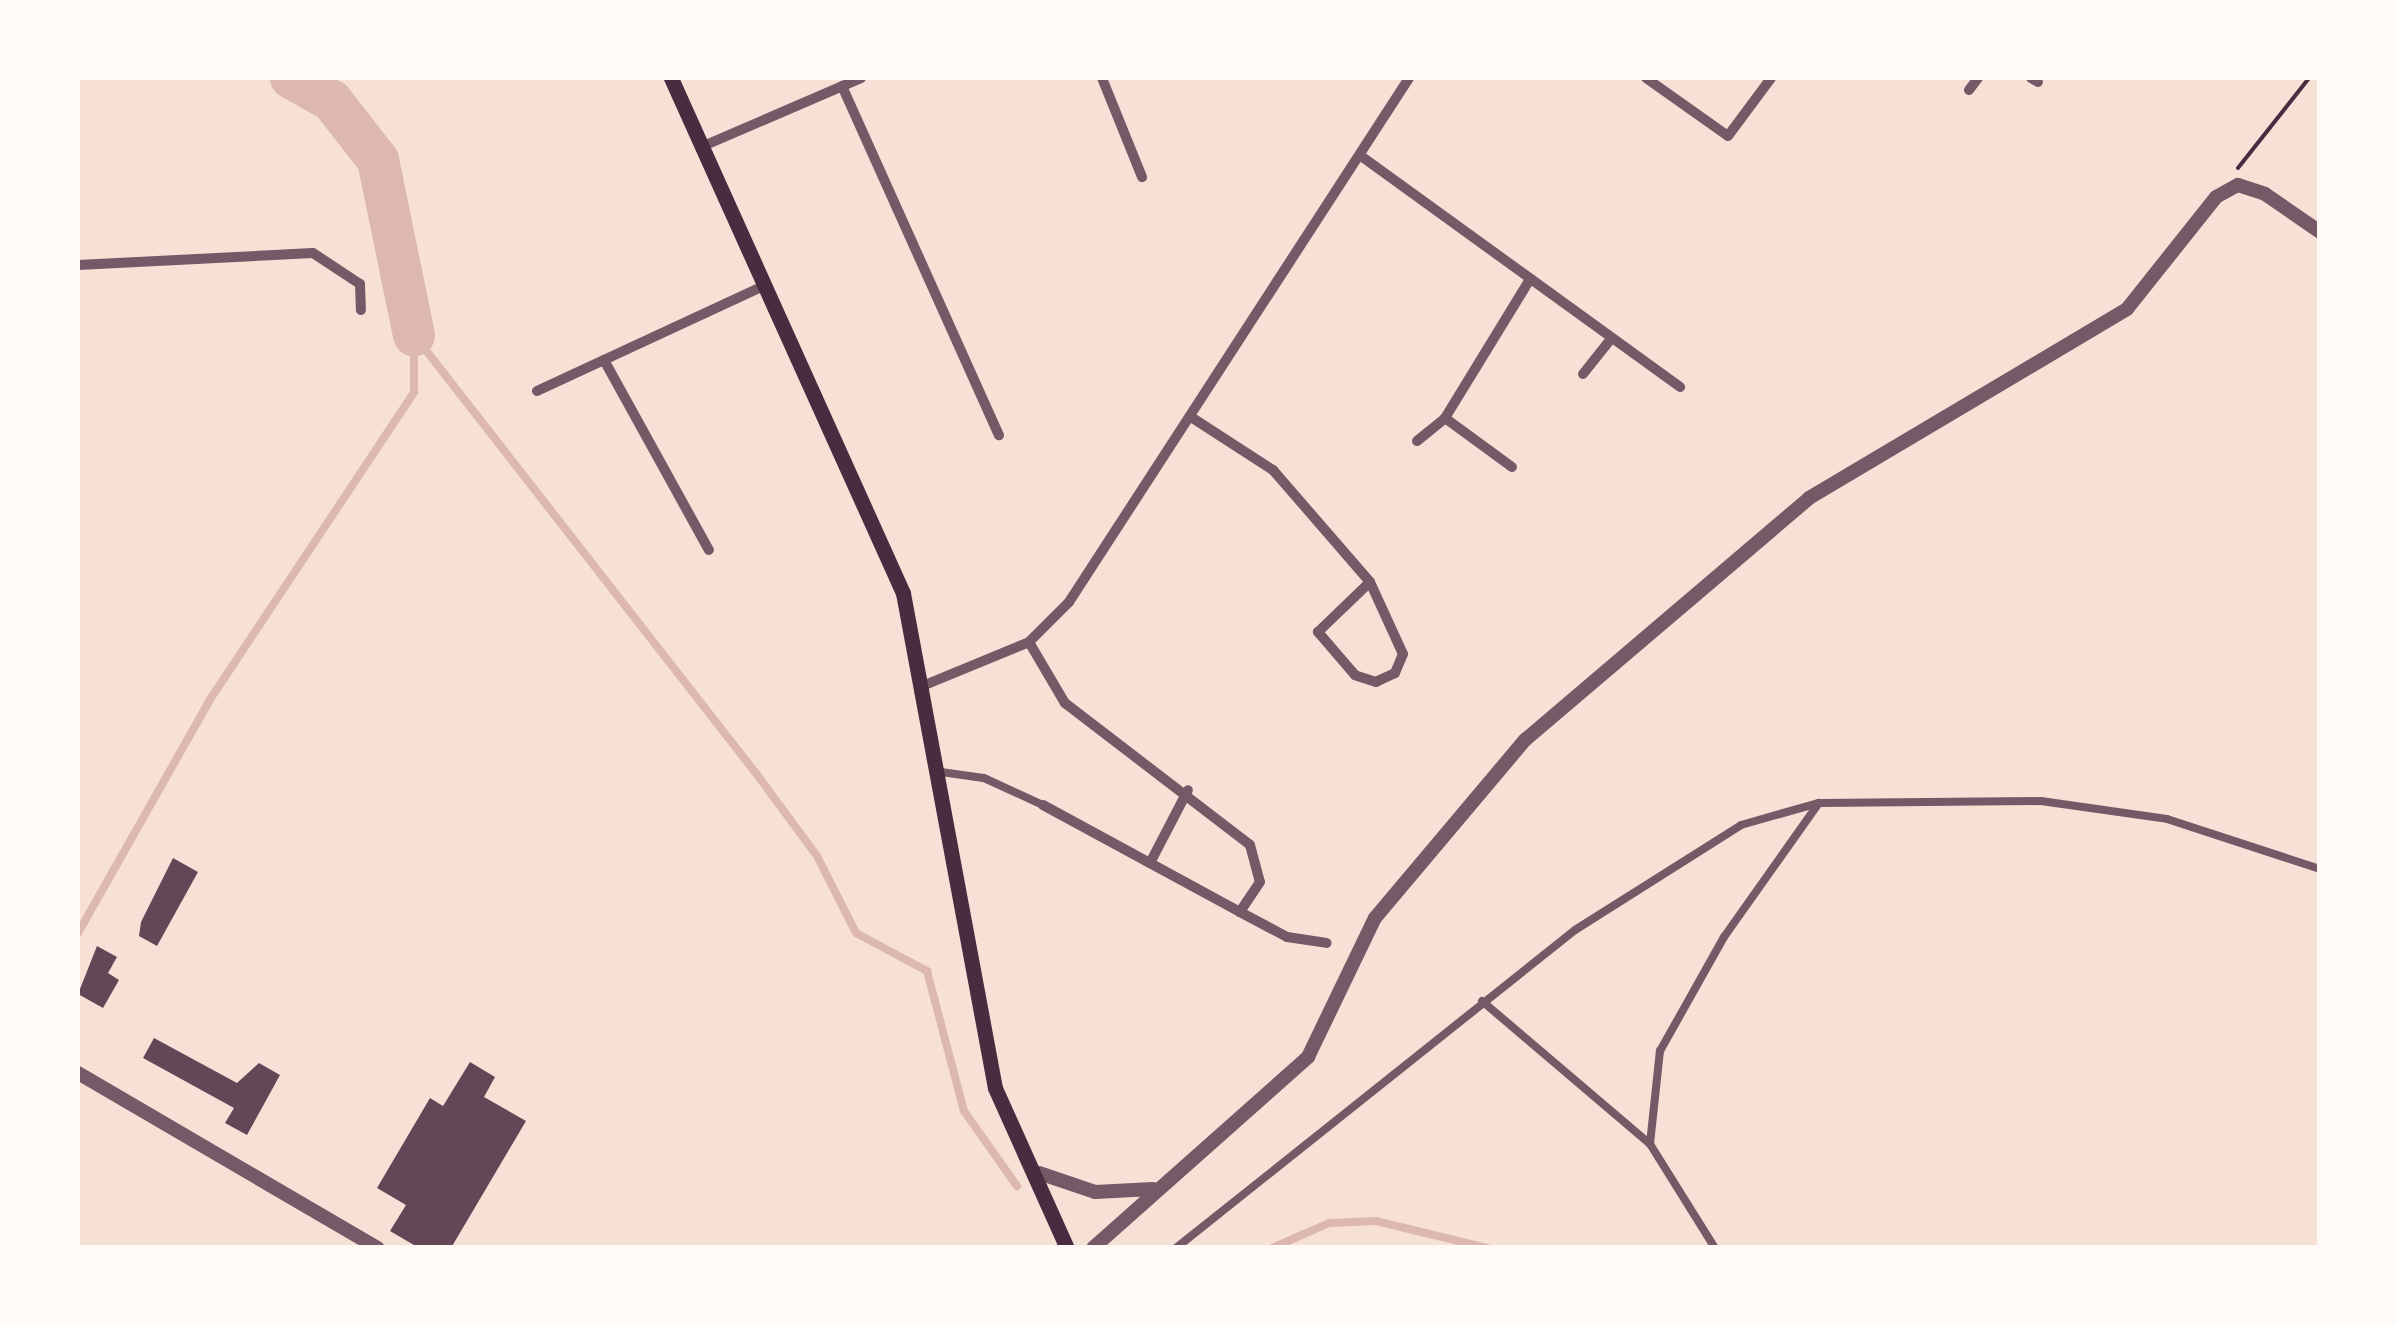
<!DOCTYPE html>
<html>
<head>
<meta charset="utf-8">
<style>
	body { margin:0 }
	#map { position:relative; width:2397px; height:1325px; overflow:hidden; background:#f7e1d7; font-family:"Nunito Sans",sans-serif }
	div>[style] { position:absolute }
	.stream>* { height:8px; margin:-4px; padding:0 4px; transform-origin:4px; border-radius:4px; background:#dcb8b0 }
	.river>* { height:42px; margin:-21px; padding:0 21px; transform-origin:21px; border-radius:21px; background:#dcb8b0 }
	.building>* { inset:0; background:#644757 }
	.path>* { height:4px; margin:-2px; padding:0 2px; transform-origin:2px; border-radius:2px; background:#4a2c40 }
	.pedestrian>* { height:8px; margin:-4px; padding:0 4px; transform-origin:4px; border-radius:4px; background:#755966 }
	.minor>* { height:10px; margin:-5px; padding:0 5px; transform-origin:5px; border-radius:5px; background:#755966 }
	.tertiary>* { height:14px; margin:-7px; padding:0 7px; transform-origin:7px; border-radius:7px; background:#755966 }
	.secondary>* { height:15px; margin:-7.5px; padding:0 7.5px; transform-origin:7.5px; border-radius:7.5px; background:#4a2c40 }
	span { translate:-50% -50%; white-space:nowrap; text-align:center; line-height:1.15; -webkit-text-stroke:10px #fffaf5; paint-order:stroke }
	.frame { position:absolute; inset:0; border:80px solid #fffaf5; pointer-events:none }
</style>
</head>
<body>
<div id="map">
	<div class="stream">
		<div style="left:414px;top:335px;width:559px;rotate:52.04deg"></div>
		<div style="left:758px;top:776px;width:99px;rotate:53.6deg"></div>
		<div style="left:817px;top:856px;width:86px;rotate:63.1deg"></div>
		<div style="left:856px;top:933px;width:81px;rotate:28.2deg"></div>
		<div style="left:927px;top:971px;width:145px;rotate:75.2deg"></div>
		<div style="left:964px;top:1111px;width:92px;rotate:54.8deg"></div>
		<div style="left:78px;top:933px;width:266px;rotate:-60.5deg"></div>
		<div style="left:209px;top:701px;width:371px;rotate:-56.4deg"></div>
		<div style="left:414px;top:392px;width:57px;rotate:-90deg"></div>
		<div style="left:1272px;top:1248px;width:62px;rotate:-23.7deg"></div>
		<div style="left:1329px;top:1223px;width:47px;rotate:-2.4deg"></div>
		<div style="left:1376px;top:1221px;width:115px;rotate:13.6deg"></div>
	</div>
	<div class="river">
		<div style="left:291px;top:78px;width:47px;rotate:29.3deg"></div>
		<div style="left:332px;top:101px;width:75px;rotate:52.1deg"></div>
		<div style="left:378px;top:160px;width:179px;rotate:78.4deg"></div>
	</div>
	<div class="building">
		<div style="clip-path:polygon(173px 858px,198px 872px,157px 946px,139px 936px,141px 922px)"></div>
		<div style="clip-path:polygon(97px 946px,117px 957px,108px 973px,119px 980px,103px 1008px,78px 994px)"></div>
		<div style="clip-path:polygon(154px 1038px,237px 1083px,259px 1063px,280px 1075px,247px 1135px,225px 1123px,234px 1108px,143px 1058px)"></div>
		<div style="clip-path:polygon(470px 1062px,495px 1077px,484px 1097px,526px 1121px,451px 1248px,419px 1248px,390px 1231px,406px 1205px,377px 1188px,430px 1098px,443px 1106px)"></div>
	</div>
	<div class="path">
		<div style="left:2238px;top:168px;width:115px;rotate:-51.7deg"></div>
	</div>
	<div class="pedestrian">
		<div style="left:934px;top:771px;width:50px;rotate:8deg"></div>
		<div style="left:984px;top:778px;width:65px;rotate:24.6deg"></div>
		<div style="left:1482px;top:1001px;width:221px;rotate:40.4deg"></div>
		<div style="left:1650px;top:1144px;width:123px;rotate:58deg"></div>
		<div style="left:1650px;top:1144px;width:94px;rotate:-83.9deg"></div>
		<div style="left:1660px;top:1051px;width:131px;rotate:-60.7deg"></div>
		<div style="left:1724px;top:937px;width:164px;rotate:-54.7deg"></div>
		<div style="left:1176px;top:1248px;width:510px;rotate:-38.55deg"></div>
		<div style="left:1575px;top:930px;width:196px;rotate:-32.3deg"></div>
		<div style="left:1741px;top:825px;width:81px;rotate:-15.8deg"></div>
		<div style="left:1819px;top:803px;width:222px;rotate:-0.5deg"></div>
		<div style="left:2041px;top:801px;width:127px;rotate:8.1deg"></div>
		<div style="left:2167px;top:819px;width:161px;rotate:18.1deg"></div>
	</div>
	<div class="minor">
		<div style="left:1102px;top:78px;width:107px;rotate:68deg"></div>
		<div style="left:1646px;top:78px;width:100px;rotate:35.3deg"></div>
		<div style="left:1728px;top:136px;width:72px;rotate:-53.4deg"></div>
		<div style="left:2031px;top:78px;width:8px;rotate:30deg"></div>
		<div style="left:842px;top:86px;width:383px;rotate:65.8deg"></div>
		<div style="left:1969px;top:90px;width:15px;rotate:-53deg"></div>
		<div style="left:701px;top:147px;width:174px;rotate:-23.3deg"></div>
		<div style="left:1361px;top:156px;width:394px;rotate:35.9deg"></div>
		<div style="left:78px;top:265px;width:235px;rotate:-2.9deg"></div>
		<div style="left:313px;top:253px;width:56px;rotate:33.4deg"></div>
		<div style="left:360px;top:284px;width:26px;rotate:88deg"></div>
		<div style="left:604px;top:360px;width:217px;rotate:61.1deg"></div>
		<div style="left:1583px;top:374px;width:43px;rotate:-51.5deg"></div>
		<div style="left:537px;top:391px;width:249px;rotate:-24.9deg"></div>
		<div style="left:1191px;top:417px;width:98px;rotate:32.9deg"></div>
		<div style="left:1273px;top:470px;width:148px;rotate:49.1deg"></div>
		<div style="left:1370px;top:582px;width:79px;rotate:65.4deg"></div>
		<div style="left:1403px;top:654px;width:21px;rotate:113deg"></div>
		<div style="left:1395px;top:673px;width:21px;rotate:155deg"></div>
		<div style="left:1376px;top:682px;width:22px;rotate:-162deg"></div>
		<div style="left:1355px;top:675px;width:57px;rotate:-130.7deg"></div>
		<div style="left:1318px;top:632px;width:72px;rotate:-43.9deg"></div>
		<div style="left:1445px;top:418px;width:83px;rotate:36.2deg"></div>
		<div style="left:1417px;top:441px;width:36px;rotate:-39deg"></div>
		<div style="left:1445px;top:418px;width:161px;rotate:-58.5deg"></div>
		<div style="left:1029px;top:642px;width:71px;rotate:59.5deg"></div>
		<div style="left:1065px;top:703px;width:233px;rotate:37.5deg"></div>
		<div style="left:1250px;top:845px;width:38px;rotate:75deg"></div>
		<div style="left:1260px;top:882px;width:36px;rotate:124deg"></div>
		<div style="left:1240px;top:912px;width:53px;rotate:28deg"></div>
		<div style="left:1287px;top:937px;width:40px;rotate:8.5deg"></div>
		<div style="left:920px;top:687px;width:118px;rotate:-22.4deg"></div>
		<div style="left:1029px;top:642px;width:57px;rotate:-45deg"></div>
		<div style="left:1069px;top:602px;width:625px;rotate:-57.02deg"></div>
		<div style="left:1043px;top:805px;width:224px;rotate:28.5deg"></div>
		<div style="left:1150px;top:863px;width:82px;rotate:-62.5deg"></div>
	</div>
	<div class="tertiary">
		<div style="left:78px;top:1073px;width:347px;rotate:30.3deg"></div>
		<div style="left:1039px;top:1173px;width:59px;rotate:18.7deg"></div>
		<div style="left:1095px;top:1192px;width:58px;rotate:-3deg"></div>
		<div style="left:1093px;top:1248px;width:288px;rotate:-41.6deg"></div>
		<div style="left:1308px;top:1057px;width:154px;rotate:-64.3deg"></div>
		<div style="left:1375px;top:918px;width:233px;rotate:-49.9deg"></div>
		<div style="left:1525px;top:740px;width:373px;rotate:-40.4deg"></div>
		<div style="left:1809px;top:498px;width:370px;rotate:-30.7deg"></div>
		<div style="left:2127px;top:309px;width:143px;rotate:-51.5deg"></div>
		<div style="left:2216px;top:197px;width:25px;rotate:-29deg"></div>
		<div style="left:2238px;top:185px;width:28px;rotate:18deg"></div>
		<div style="left:2265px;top:194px;width:67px;rotate:34.6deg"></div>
	</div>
	<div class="secondary">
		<div style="left:671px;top:78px;width:565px;rotate:65.75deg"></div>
		<div style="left:903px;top:593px;width:503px;rotate:79.47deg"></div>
		<div style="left:995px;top:1088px;width:175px;rotate:65.8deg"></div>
	</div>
	<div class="frame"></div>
</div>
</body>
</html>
